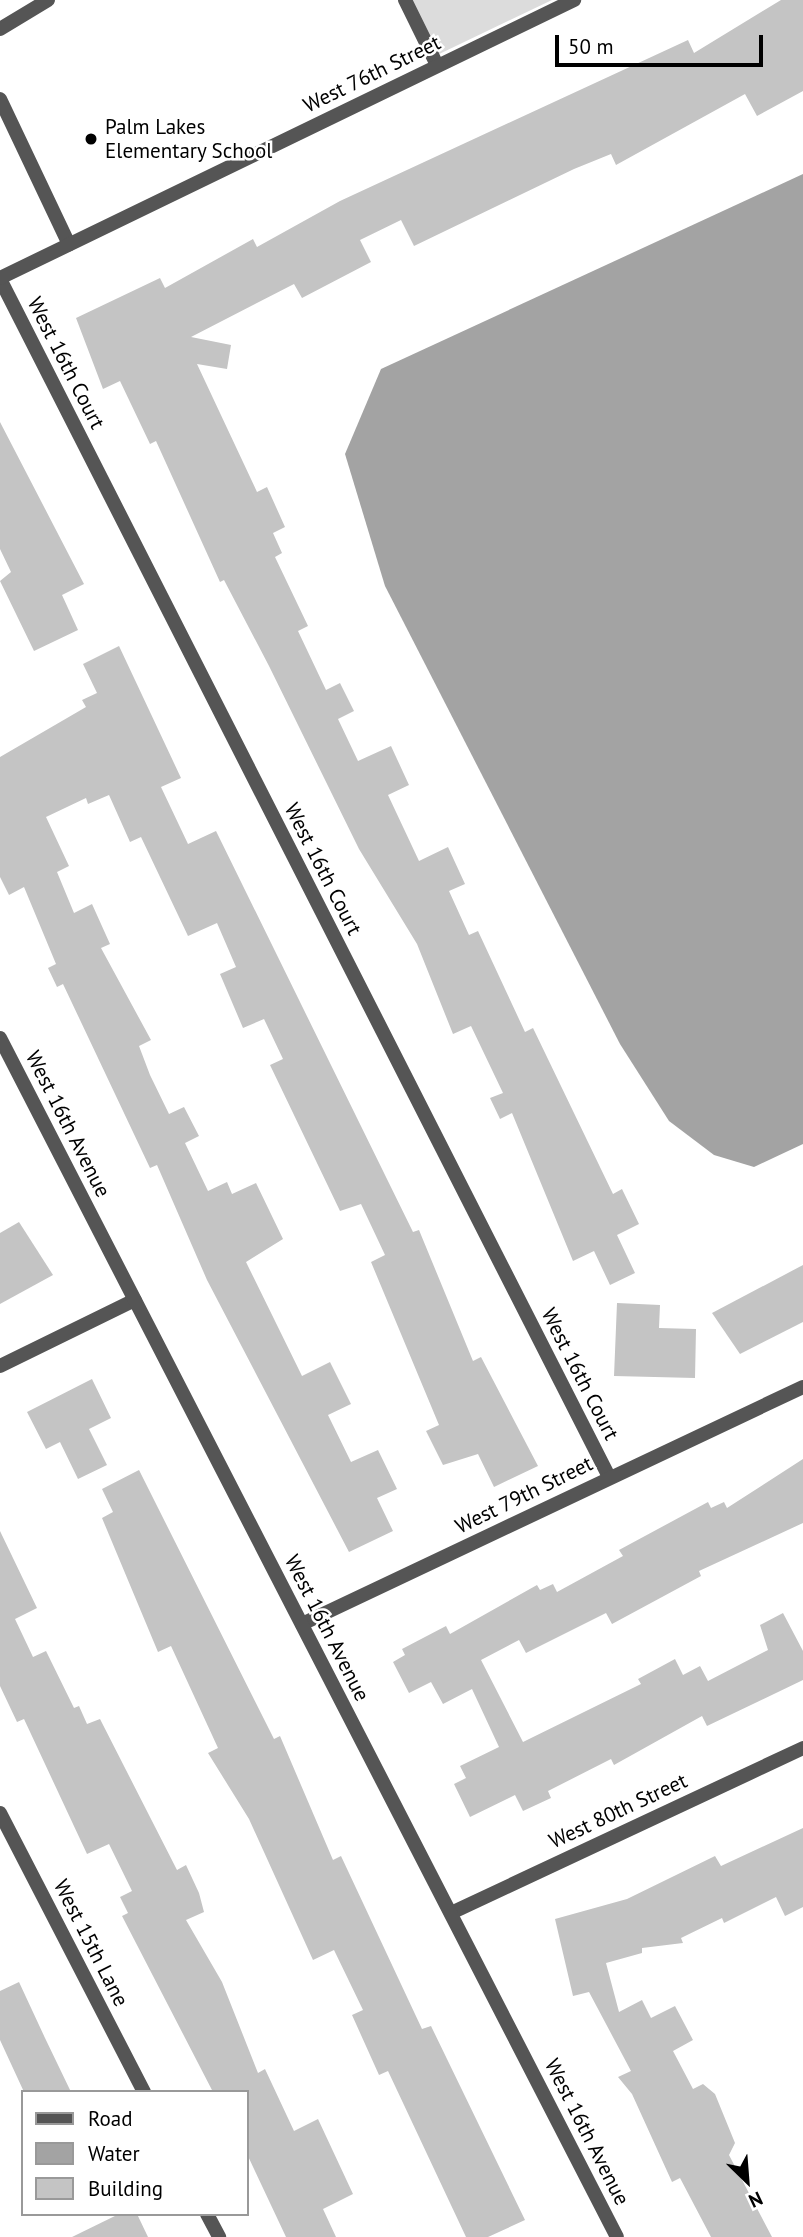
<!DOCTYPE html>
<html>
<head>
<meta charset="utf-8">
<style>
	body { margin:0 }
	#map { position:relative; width:803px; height:2237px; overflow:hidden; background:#fff; font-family:"PT Sans",sans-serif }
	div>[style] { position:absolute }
	.green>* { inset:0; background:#dcdcdc }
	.water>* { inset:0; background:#a3a3a3 }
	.building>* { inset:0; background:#c4c4c4 }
	.minor>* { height:14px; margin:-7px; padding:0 7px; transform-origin:7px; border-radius:7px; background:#555 }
	.tertiary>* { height:14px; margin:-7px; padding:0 7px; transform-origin:7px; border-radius:7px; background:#555 }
	.dots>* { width:19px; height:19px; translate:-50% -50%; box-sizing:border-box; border:4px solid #fff; border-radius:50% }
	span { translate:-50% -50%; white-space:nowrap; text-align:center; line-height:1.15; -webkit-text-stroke:5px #fff; paint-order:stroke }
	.street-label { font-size:21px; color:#000 }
	.poi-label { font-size:21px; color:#000 }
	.left { translate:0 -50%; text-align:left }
	.legend { position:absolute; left:21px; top:2090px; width:228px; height:126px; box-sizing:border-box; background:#fff; border:2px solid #999; margin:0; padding:9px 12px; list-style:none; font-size:21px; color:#000 }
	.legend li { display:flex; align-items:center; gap:14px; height:35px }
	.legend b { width:35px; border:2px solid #999 }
	.north { position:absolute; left:712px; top:2146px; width:70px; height:70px; -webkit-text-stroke:5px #fff; paint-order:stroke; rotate:155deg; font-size:19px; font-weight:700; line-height:28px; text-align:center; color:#000 }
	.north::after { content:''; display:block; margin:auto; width:24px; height:32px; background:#000; clip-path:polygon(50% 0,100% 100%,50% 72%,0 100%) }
	.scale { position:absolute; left:555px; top:35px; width:208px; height:32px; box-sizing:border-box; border:4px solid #000; border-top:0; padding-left:9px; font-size:21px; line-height:24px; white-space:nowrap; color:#000; -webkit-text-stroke:5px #fff; paint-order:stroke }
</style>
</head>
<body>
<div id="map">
	<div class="green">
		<div style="clip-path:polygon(405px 0,552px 0,433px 57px)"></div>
	</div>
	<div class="water">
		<div style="clip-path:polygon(803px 174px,803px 1144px,754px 1167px,714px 1155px,669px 1121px,620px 1044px,385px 586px,345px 454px,381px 369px)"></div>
	</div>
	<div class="building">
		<div style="clip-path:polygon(781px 0,803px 0,803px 91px,757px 116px,745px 94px,616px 165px,611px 154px,574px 169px,414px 246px,401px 220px,360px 240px,371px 262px,302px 298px,294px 284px,191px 337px,231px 345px,227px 369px,197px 364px,257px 492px,267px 487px,285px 527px,273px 533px,282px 553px,275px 557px,308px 626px,298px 631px,326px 690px,340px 683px,354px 711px,338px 719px,358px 761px,391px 746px,409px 785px,388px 795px,419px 861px,448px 847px,465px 884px,449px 891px,469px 935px,478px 931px,525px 1032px,533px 1028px,613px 1194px,622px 1189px,639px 1224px,617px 1235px,635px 1273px,610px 1285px,594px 1251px,573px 1261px,512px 1113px,500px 1119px,490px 1098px,503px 1093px,471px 1026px,453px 1034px,417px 944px,359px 849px,269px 666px,224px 580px,220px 582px,156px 441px,150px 444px,120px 381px,103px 389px,76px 318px,160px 278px,165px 288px,253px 239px,257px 247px,340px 201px,688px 40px,694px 53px)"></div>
		<div style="clip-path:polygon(0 422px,84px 584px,62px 595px,78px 630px,34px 651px,0 581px,11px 572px,0 549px)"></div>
		<div style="clip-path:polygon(119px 646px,181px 778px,161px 787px,188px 844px,216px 831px,413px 1232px,419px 1230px,473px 1361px,481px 1357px,538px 1466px,494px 1487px,478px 1454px,443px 1465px,426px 1431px,439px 1425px,371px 1262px,385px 1255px,361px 1204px,340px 1211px,270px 1065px,283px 1059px,264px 1019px,243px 1028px,220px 974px,236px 967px,217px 923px,188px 936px,141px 837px,130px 842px,109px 795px,88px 804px,86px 798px,46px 817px,69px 866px,57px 872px,74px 913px,92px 904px,110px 944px,101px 948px,151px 1040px,139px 1046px,150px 1075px,169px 1114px,184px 1107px,199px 1136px,185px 1143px,208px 1191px,227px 1182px,232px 1194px,256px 1183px,283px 1239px,246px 1262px,302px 1376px,330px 1362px,351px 1404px,328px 1415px,351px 1462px,378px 1450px,397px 1489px,377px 1498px,393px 1531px,349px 1552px,207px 1280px,157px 1165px,150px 1168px,63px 984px,57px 987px,48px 968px,56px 964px,24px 887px,9px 895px,0 877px,0 757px,86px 707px,82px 700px,97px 693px,83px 664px)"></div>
		<div style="clip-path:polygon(19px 1222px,53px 1275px,0 1304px,0 1233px)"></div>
		<div style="clip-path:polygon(803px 1265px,803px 1322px,740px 1354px,712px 1313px)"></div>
		<div style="clip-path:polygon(617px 1303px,660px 1305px,659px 1328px,696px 1329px,695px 1378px,614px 1376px)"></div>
		<div style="clip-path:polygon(92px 1379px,111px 1418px,89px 1429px,107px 1465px,78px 1479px,60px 1442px,46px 1449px,27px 1412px)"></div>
		<div style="clip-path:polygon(803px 1459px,803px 1523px,699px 1571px,701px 1576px,612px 1624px,606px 1613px,526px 1653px,519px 1640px,481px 1660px,523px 1742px,641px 1684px,638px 1679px,675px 1659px,683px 1675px,700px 1666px,708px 1681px,768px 1650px,760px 1625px,783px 1613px,803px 1651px,803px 1680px,707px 1726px,702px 1716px,614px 1765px,611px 1759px,548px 1791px,551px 1798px,523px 1811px,515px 1795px,470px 1817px,454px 1784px,466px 1778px,460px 1766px,499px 1747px,472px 1689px,443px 1704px,431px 1682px,409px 1693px,393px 1662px,405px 1655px,402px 1649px,446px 1626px,450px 1634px,537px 1585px,540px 1590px,553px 1584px,557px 1592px,623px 1556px,619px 1550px,708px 1502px,711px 1508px,724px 1502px,727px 1508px)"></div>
		<div style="clip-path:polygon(139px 1470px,274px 1739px,280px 1736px,333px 1860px,341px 1856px,422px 2029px,431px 2026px,525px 2220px,488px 2237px,466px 2237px,388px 2071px,379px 2075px,352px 2015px,363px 2010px,334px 1950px,313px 1960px,249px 1819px,208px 1753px,218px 1748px,171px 1646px,158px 1652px,102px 1518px,113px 1512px,102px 1489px)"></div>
		<div style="clip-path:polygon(0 1531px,37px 1608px,15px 1619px,33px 1657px,46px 1651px,74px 1708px,79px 1706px,87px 1724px,100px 1719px,177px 1870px,186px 1865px,199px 1893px,204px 1912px,186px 1920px,222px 1982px,258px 2073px,265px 2069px,294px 2131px,318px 2119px,353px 2194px,323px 2209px,336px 2237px,286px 2237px,247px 2154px,247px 2092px,213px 2092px,122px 1916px,128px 1913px,120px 1897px,132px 1891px,109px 1844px,87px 1854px,24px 1719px,17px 1722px,0 1686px)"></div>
		<div style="clip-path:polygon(803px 1828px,803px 1907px,785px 1916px,776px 1897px,724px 1923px,722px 1918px,681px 1938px,683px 1943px,642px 1948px,642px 1953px,606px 1963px,619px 2012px,642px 2000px,651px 2018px,675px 2006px,693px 2040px,673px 2051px,693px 2089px,703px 2084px,715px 2094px,735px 2143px,729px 2155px,772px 2237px,711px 2237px,680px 2178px,672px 2182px,632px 2094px,618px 2077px,631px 2071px,589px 1992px,573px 1996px,555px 1919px,627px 1899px,715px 1856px,721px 1866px)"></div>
		<div style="clip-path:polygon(19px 1982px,45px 2038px,71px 2092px,24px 2092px,0 2040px,0 1991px)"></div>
		<div style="clip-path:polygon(137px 2214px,148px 2237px,72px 2237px,119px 2214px)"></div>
	</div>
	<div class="minor">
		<div style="left:405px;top:0;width:72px;rotate:63.8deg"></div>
		<div style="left:0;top:29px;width:56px;rotate:-31.1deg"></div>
		<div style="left:0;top:99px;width:161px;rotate:64.6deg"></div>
		<div style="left:0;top:279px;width:1344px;rotate:63.05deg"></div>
		<div style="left:0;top:1366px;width:150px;rotate:-26.1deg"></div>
		<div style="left:302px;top:1624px;width:554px;rotate:-25.32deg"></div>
		<div style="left:0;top:1813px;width:314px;rotate:62.7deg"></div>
		<div style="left:451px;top:1913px;width:389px;rotate:-25.1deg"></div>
		<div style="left:207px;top:2214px;width:26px;rotate:62deg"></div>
	</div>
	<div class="tertiary">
		<div style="left:0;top:278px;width:638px;rotate:-25.84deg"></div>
		<div style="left:0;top:1038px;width:1348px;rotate:62.77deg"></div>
	</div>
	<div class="dots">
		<div style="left:91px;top:139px;background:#000"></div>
	</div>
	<div class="street-label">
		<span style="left:372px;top:74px;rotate:-26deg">West 76th Street</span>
		<span style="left:66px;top:363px;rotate:63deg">West 16th Court</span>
		<span style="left:323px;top:869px;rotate:63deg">West 16th Court</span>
		<span style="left:68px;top:1124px;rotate:63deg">West 16th Avenue</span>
		<span style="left:580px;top:1374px;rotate:63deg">West 16th Court</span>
		<span style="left:524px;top:1495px;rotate:-26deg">West 79th Street</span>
		<span style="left:327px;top:1628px;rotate:63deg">West 16th Avenue</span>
		<span style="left:618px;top:1811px;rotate:-25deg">West 80th Street</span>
		<span style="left:91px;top:1943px;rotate:63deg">West 15th Lane</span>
		<span style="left:587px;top:2132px;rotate:63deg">West 16th Avenue</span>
	</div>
	<div class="poi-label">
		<span class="left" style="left:105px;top:139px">Palm Lakes<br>Elementary School</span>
	</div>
	<ul class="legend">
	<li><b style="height:9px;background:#555"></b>Road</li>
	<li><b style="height:19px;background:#a3a3a3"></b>Water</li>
	<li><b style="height:19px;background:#c4c4c4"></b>Building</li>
	</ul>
	<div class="north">N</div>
	<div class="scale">50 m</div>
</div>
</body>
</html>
